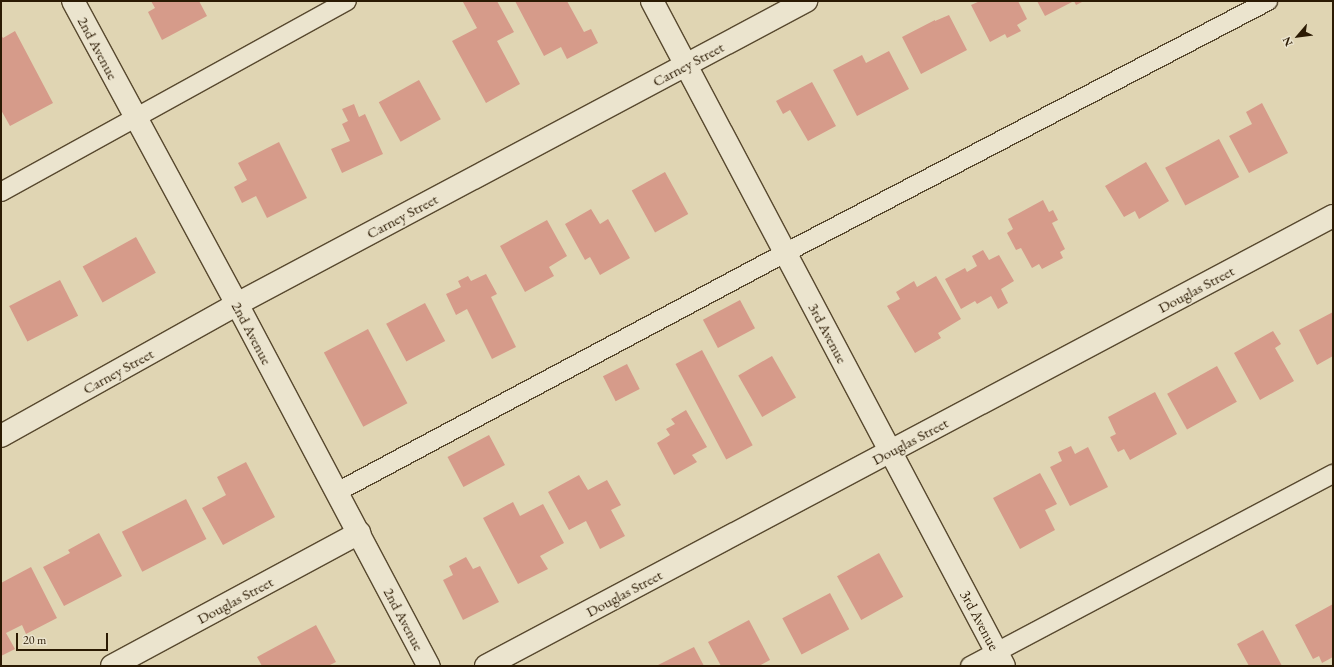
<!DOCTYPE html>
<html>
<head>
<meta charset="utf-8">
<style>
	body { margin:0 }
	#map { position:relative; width:1334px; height:667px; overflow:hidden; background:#e0d5b3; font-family:"EB Garamond",serif }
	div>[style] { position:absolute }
	.building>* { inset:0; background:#d69b8a; transform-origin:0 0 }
	.roads { filter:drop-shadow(1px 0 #58492f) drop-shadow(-1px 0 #58492f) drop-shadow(0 1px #58492f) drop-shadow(0 -1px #58492f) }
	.service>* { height:18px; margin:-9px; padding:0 9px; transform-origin:9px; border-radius:9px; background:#ebe4ce }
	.minor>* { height:22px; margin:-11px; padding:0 11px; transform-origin:11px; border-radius:11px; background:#ebe4ce }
	.tertiary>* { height:22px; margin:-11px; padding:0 11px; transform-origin:11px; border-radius:11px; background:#ebe4ce }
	span { translate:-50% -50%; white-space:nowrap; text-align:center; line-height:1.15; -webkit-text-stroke:3px #ebe4ce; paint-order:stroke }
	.street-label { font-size:15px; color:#2b1a03 }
	.frame { position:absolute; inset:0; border:2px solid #2b1a03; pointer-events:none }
	.north { position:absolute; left:1278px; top:16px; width:40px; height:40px; -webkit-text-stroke:3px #ebe4ce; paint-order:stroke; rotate:242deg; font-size:11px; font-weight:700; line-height:16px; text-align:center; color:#2b1a03 }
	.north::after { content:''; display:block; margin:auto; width:14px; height:18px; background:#2b1a03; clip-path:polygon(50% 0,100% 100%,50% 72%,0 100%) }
	.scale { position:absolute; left:16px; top:633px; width:92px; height:18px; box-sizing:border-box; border:2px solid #2b1a03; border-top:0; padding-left:5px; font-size:12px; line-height:14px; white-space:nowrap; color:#2b1a03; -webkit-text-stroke:3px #ebe4ce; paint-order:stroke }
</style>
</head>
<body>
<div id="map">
	<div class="building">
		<div style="clip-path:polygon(151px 1px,199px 1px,207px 16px,162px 40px,148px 12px,155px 8px)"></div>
		<div style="clip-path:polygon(464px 1px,497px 1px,514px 32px,497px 41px,520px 84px,486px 103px,452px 41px,477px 28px,463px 2px)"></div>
		<div style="clip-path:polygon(515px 1px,567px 1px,584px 32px,591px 29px,598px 43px,567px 59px,561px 47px,544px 56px)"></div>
		<div style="clip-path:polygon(980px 1px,1018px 1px,1027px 19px,1017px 25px,1021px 31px,1007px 38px,1005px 34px,990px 42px,971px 5px)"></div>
		<div style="clip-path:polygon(1037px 1px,1074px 1px,1045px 16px)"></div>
		<div style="clip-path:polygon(1074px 1px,1084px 1px,1076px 5px)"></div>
		<div style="clip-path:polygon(949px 15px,967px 50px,921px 74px,902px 37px,935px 20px,935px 21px)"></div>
		<div style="clip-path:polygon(15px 31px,53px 103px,10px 126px,1px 110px,1px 35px,3px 38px)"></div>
		<div style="clip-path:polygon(889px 51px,909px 89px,857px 116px,833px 70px,862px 55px,866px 63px)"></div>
		<div style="left:419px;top:80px;width:45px;height:46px;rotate:61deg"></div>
		<div style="clip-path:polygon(812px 82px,836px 126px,808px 141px,790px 110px,783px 114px,776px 101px)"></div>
		<div style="clip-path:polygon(1262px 103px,1288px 153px,1249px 173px,1229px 136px,1252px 124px,1246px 112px)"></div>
		<div style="clip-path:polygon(354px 104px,359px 117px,365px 114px,383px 154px,342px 173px,331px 149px,350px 141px,342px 124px,348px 121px,342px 109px)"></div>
		<div style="left:1219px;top:139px;width:43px;height:61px;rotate:62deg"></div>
		<div style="clip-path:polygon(279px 142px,307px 198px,267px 218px,256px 196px,242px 203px,234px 187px,247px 180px,238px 163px)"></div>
		<div style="clip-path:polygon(1146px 162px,1169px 201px,1139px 219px,1135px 211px,1124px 217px,1105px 186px)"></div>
		<div style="left:665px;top:172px;width:48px;height:38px;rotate:61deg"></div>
		<div style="clip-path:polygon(1043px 200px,1049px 212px,1053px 210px,1058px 220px,1052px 223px,1065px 249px,1060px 252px,1063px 258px,1042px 269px,1039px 264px,1032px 268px,1021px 248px,1016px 250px,1007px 233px,1013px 229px,1008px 219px)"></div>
		<div style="clip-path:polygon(591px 209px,600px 224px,608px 219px,630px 258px,600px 275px,590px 257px,585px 260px,565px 224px)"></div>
		<div style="clip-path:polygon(547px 220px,567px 256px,549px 267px,554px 276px,525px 292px,500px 246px)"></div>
		<div style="left:136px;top:237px;width:41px;height:61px;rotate:61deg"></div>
		<div style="clip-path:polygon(983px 250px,989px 260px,999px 255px,1014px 281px,1001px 289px,1008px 303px,998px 309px,991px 296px,977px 304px,975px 301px,961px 309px,945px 279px,965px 268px,967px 272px,977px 266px,972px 256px)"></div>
		<div style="clip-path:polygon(486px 274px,497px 294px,491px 297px,516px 347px,492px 359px,467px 309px,456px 315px,446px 294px,461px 287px,458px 281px,468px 276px,471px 281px)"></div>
		<div style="clip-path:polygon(936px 276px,961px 319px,938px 333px,941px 338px,915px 353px,887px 306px,900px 299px,896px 292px,914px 281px,917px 287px)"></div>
		<div style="left:60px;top:280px;width:40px;height:57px;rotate:63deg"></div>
		<div style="left:740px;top:300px;width:32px;height:42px;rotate:62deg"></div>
		<div style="left:425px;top:303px;width:43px;height:44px;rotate:62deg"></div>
		<div style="clip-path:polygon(1333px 312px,1333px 356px,1317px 365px,1299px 330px)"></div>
		<div style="left:368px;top:329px;width:84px;height:50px;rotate:62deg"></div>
		<div style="clip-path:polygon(1273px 331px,1281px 344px,1275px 348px,1294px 381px,1260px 400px,1234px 353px)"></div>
		<div style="left:702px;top:350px;width:108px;height:30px;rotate:62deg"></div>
		<div style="left:772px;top:356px;width:48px;height:39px;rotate:60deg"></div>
		<div style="left:627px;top:364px;width:28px;height:27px;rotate:63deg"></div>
		<div style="left:1217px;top:366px;width:41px;height:57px;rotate:61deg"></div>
		<div style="clip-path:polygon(1155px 392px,1177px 434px,1130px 460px,1124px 449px,1118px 452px,1110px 437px,1116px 434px,1108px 417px)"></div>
		<div style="clip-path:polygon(686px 410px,707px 447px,692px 455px,697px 462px,674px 475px,657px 443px,670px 435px,666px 429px,675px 424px,671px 419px)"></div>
		<div style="left:489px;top:435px;width:34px;height:47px;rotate:62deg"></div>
		<div style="clip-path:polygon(1071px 446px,1075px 454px,1088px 447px,1108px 487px,1070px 506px,1050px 467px,1062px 461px,1058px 452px)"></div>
		<div style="clip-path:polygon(246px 462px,275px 517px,223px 545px,202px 508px,226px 495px,217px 477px)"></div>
		<div style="clip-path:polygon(1040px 473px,1057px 504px,1045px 510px,1055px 530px,1020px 549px,993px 498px)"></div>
		<div style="clip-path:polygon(579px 475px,588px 490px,607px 480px,621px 505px,611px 510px,625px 536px,600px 549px,586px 521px,569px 530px,548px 492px)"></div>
		<div style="left:186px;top:499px;width:45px;height:72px;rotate:63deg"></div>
		<div style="clip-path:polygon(513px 502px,520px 516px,543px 504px,564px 543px,540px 556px,548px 569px,518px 584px,483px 518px)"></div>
		<div style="clip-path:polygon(99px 533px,122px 576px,64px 606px,43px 567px,70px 553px,68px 550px)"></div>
		<div style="left:879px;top:553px;width:50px;height:48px;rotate:61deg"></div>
		<div style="clip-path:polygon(466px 557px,473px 569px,480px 566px,499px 602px,463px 620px,443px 580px,453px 575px,449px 566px)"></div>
		<div style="clip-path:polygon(31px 567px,57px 618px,26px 634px,22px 625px,6px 633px,15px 649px,1px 656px,1px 583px)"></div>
		<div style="left:830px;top:593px;width:41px;height:54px;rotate:62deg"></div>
		<div style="clip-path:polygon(1333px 604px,1333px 657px,1322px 663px,1319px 656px,1313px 659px,1295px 625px)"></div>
		<div style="clip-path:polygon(749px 620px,770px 660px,759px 666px,721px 666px,708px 642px)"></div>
		<div style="clip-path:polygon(316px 625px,336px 662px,328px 666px,262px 666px,257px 657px)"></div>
		<div style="clip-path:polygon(1263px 630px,1282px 666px,1249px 666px,1237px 644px)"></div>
		<div style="clip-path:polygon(694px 647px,704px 666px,656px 666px)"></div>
	</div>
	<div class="roads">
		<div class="service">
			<div style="left:1px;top:192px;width:395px;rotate:-28.9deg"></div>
			<div style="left:337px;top:492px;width:508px;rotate:-28.08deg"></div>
			<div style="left:785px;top:253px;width:545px;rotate:-27.55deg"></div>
			<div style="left:970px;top:666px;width:411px;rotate:-27.9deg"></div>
		</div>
		<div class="minor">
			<div style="left:73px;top:1px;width:345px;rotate:61.6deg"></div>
			<div style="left:237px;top:304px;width:410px;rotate:62.1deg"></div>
			<div style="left:652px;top:1px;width:752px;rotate:62.11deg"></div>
			<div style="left:112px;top:666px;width:281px;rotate:-28.3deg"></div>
			<div style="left:486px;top:666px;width:959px;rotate:-27.98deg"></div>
		</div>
		<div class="tertiary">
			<div style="left:1px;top:436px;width:270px;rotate:-29.2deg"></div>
			<div style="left:237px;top:304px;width:645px;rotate:-28.04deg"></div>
		</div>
	</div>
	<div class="street-label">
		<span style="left:98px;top:48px;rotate:62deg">2nd Avenue</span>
		<span style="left:688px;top:64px;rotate:-28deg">Carney Street</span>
		<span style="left:402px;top:216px;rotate:-28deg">Carney Street</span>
		<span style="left:1196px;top:289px;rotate:-28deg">Douglas Street</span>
		<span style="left:252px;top:333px;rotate:62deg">2nd Avenue</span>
		<span style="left:828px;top:333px;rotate:62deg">3rd Avenue</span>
		<span style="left:118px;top:371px;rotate:-29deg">Carney Street</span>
		<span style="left:910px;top:441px;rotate:-28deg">Douglas Street</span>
		<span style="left:624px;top:593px;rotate:-28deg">Douglas Street</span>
		<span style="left:235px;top:600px;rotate:-28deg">Douglas Street</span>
		<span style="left:404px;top:619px;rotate:62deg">2nd Avenue</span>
		<span style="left:980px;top:620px;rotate:62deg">3rd Avenue</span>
	</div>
	<div class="frame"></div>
	<div class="north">N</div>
	<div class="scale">20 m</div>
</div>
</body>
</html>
